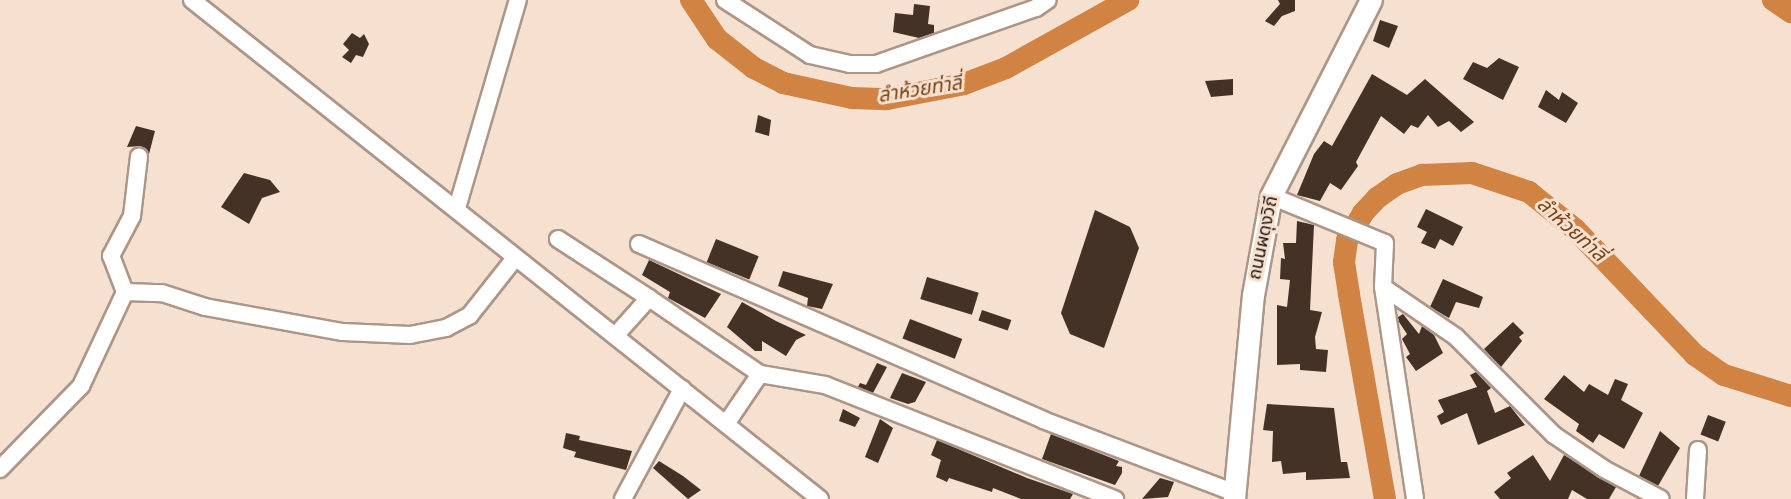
<!DOCTYPE html>
<html>
<head>
<meta charset="utf-8">
<style>
	body { margin:0 }
	#map { position:relative; width:1791px; height:499px; overflow:hidden; background:#f6e0d0; font-family:"Source Sans 3","Noto Sans Thai",sans-serif }
	div>[style] { position:absolute }
	.river>* { height:22px; margin:-11px; padding:0 11px; transform-origin:11px; border-radius:11px; background:#d18344 }
	.building>* { inset:0; background:#443226; transform-origin:0 0 }
	.roads { filter:drop-shadow(2px 0 #ab9687) drop-shadow(-2px 0 #ab9687) drop-shadow(0 2px #ab9687) drop-shadow(0 -2px #ab9687) }
	.minor>* { height:16px; margin:-8px; padding:0 8px; transform-origin:8px; border-radius:8px; background:#fff }
	.major>* { height:21px; margin:-10.5px; padding:0 10.5px; transform-origin:10.5px; border-radius:10.5px; background:#fff }
	span { translate:-50% -50%; white-space:nowrap; text-align:center; line-height:1.15; -webkit-text-stroke:6px #f6e0d0; paint-order:stroke }
	.street-label { font-size:18px; color:#1a130d }
	.water-label { font-size:20px; color:#794417; font-style:italic }
</style>
</head>
<body>
<div id="map">
	<div class="river">
		<div style="left:691px;top:0;width:47px;rotate:56.3deg"></div>
		<div style="left:717px;top:39px;width:47px;rotate:38.1deg"></div>
		<div style="left:754px;top:68px;width:33px;rotate:27deg"></div>
		<div style="left:783px;top:83px;width:71px;rotate:12.3deg"></div>
		<div style="left:852px;top:98px;width:35px;rotate:2deg"></div>
		<div style="left:887px;top:99px;width:78px;rotate:-11deg"></div>
		<div style="left:964px;top:84px;width:45px;rotate:-20.9deg"></div>
		<div style="left:1006px;top:68px;width:140px;rotate:-29.1deg"></div>
		<div style="left:1773px;top:0;width:22px;rotate:34deg"></div>
		<div style="left:1385px;top:499px;width:208px;rotate:-100deg"></div>
		<div style="left:1349px;top:294px;width:32px;rotate:-99deg"></div>
		<div style="left:1344px;top:262px;width:22px;rotate:-82deg"></div>
		<div style="left:1347px;top:240px;width:31px;rotate:-59deg"></div>
		<div style="left:1363px;top:213px;width:21px;rotate:-47deg"></div>
		<div style="left:1377px;top:198px;width:24px;rotate:-35deg"></div>
		<div style="left:1397px;top:184px;width:27px;rotate:-20deg"></div>
		<div style="left:1422px;top:175px;width:50px;rotate:-2.3deg"></div>
		<div style="left:1472px;top:173px;width:60px;rotate:18.4deg"></div>
		<div style="left:1529px;top:192px;width:59px;rotate:38.8deg"></div>
		<div style="left:1575px;top:229px;width:174px;rotate:46.4deg"></div>
		<div style="left:1695px;top:355px;width:35px;rotate:35deg"></div>
		<div style="left:1724px;top:375px;width:70px;rotate:17.4deg"></div>
	</div>
	<div class="building">
		<div style="clip-path:polygon(1278px 0,1295px 0,1295px 11px,1282px 16px,1274px 26px,1265px 21px,1280px 4px)"></div>
		<div style="clip-path:polygon(914px 4px,930px 6px,928px 24px,934px 25px,934px 33px,919px 38px,893px 32px,895px 13px,913px 15px)"></div>
		<div style="clip-path:polygon(1380px 20px,1398px 26px,1389px 48px,1373px 41px)"></div>
		<div style="clip-path:polygon(352px 33px,360px 38px,364px 34px,369px 44px,363px 57px,356px 55px,351px 63px,342px 57px,349px 50px,343px 44px)"></div>
		<div style="clip-path:polygon(1499px 58px,1519px 67px,1503px 100px,1463px 79px,1473px 62px,1487px 68px)"></div>
		<div style="clip-path:polygon(1372px 74px,1407px 95px,1425px 79px,1474px 122px,1461px 132px,1449px 121px,1438px 127px,1428px 115px,1418px 128px,1411px 125px,1404px 134px,1381px 116px,1356px 162px,1358px 166px,1341px 190px,1330px 183px,1320px 201px,1297px 195px,1314px 154px,1324px 141px,1332px 146px)"></div>
		<div style="clip-path:polygon(1233px 79px,1233px 95px,1211px 97px,1205px 81px)"></div>
		<div style="clip-path:polygon(1546px 90px,1559px 100px,1562px 92px,1578px 103px,1566px 123px,1538px 107px)"></div>
		<div style="clip-path:polygon(758px 115px,771px 120px,769px 136px,755px 132px)"></div>
		<div style="clip-path:polygon(136px 126px,155px 131px,149px 154px,141px 146px,127px 147px)"></div>
		<div style="clip-path:polygon(244px 173px,270px 180px,280px 192px,262px 198px,249px 224px,221px 207px)"></div>
		<div style="clip-path:polygon(1426px 209px,1463px 227px,1453px 246px,1440px 239px,1435px 249px,1421px 243px,1427px 232px,1417px 227px)"></div>
		<div style="clip-path:polygon(1095px 210px,1130px 227px,1139px 248px,1104px 348px,1070px 334px,1061px 313px)"></div>
		<div style="clip-path:polygon(1297px 221px,1314px 225px,1310px 310px,1322px 312px,1315px 337px,1316px 349px,1328px 350px,1326px 372px,1300px 370px,1300px 364px,1277px 365px,1277px 305px,1287px 307px,1290px 280px,1280px 279px,1281px 258px,1285px 259px,1283px 243px,1296px 243px)"></div>
		<div style="left:716px;top:239px;width:46px;height:25px;rotate:22deg"></div>
		<div style="clip-path:polygon(649px 260px,721px 294px,705px 318px,668px 298px,670px 292px,642px 275px)"></div>
		<div style="clip-path:polygon(783px 271px,833px 284px,822px 309px,807px 306px,808px 298px,778px 286px)"></div>
		<div style="left:927px;top:277px;width:54px;height:23px;rotate:17deg"></div>
		<div style="clip-path:polygon(1443px 279px,1483px 297px,1479px 308px,1456px 302px,1449px 318px,1430px 307px)"></div>
		<div style="clip-path:polygon(742px 302px,776px 321px,806px 335px,796px 340px,786px 356px,762px 341px,762px 351px,755px 351px,727px 327px)"></div>
		<div style="left:982px;top:310px;width:31px;height:11px;rotate:19deg"></div>
		<div style="clip-path:polygon(1403px 314px,1419px 334px,1422px 326px,1434px 335px,1443px 353px,1416px 371px,1406px 357px,1410px 354px,1402px 339px,1407px 334px,1399px 322px,1398px 317px)"></div>
		<div style="left:910px;top:319px;width:56px;height:21px;rotate:21deg"></div>
		<div style="clip-path:polygon(1513px 322px,1524px 333px,1519px 337px,1522px 341px,1501px 367px,1484px 349px)"></div>
		<div style="clip-path:polygon(877px 363px,887px 367px,873px 393px,858px 387px,860px 383px,866px 385px)"></div>
		<div style="clip-path:polygon(1476px 372px,1491px 388px,1487px 391px,1495px 413px,1510px 406px,1525px 425px,1478px 445px,1467px 413px,1441px 425px,1437px 416px,1444px 412px,1438px 400px,1477px 387px,1470px 375px)"></div>
		<div style="clip-path:polygon(902px 373px,926px 382px,915px 402px,908px 404px,890px 398px)"></div>
		<div style="clip-path:polygon(1564px 375px,1584px 392px,1589px 384px,1608px 395px,1615px 379px,1628px 384px,1621px 400px,1643px 413px,1624px 449px,1599px 434px,1593px 443px,1576px 431px,1579px 424px,1544px 399px)"></div>
		<div style="clip-path:polygon(1267px 404px,1334px 408px,1341px 462px,1347px 462px,1350px 478px,1306px 480px,1306px 472px,1283px 474px,1281px 461px,1272px 462px,1273px 431px,1263px 430px)"></div>
		<div style="clip-path:polygon(843px 409px,860px 418px,855px 427px,839px 421px)"></div>
		<div style="left:1708px;top:415px;width:19px;height:21px;rotate:21deg"></div>
		<div style="clip-path:polygon(880px 419px,893px 428px,878px 463px,865px 457px)"></div>
		<div style="clip-path:polygon(1660px 431px,1680px 448px,1658px 486px,1639px 476px)"></div>
		<div style="clip-path:polygon(566px 433px,580px 436px,579px 440px,632px 451px,626px 470px,574px 457px,576px 452px,563px 448px)"></div>
		<div style="clip-path:polygon(1051px 434px,1119px 461px,1116px 466px,1122px 467px,1122px 473px,1115px 485px,1042px 459px)"></div>
		<div style="clip-path:polygon(937px 440px,1027px 478px,1073px 494px,1070px 499px,1021px 499px,993px 488px,992px 492px,949px 478px,947px 482px,936px 477px,941px 460px,931px 455px)"></div>
		<div style="clip-path:polygon(1533px 455px,1550px 481px,1564px 455px,1616px 487px,1609px 499px,1587px 499px,1572px 490px,1568px 499px,1500px 499px,1494px 492px,1511px 478px,1507px 473px)"></div>
		<div style="clip-path:polygon(659px 461px,683px 476px,701px 490px,688px 499px,653px 468px)"></div>
		<div style="clip-path:polygon(1160px 478px,1174px 482px,1168px 497px,1142px 499px)"></div>
	</div>
	<div class="roads">
		<div class="minor">
			<div style="left:192px;top:0;width:802px;rotate:38.47deg"></div>
			<div style="left:725px;top:0;width:101px;rotate:32.9deg"></div>
			<div style="left:810px;top:55px;width:41px;rotate:12.7deg"></div>
			<div style="left:850px;top:64px;width:26px"></div>
			<div style="left:876px;top:64px;width:170px;rotate:-19.3deg"></div>
			<div style="left:1036px;top:8px;width:14px;rotate:-34deg"></div>
			<div style="left:1271px;top:196px;width:123px;rotate:22.4deg"></div>
			<div style="left:1385px;top:243px;width:44px;rotate:92.6deg"></div>
			<div style="left:1383px;top:287px;width:88px;rotate:34.4deg"></div>
			<div style="left:1456px;top:337px;width:139px;rotate:45deg"></div>
			<div style="left:1554px;top:435px;width:60px;rotate:34.2deg"></div>
			<div style="left:1604px;top:469px;width:64px;rotate:27.8deg"></div>
			<div style="left:457px;top:208px;width:217px;rotate:-73.7deg"></div>
			<div style="left:558px;top:239px;width:108px;rotate:33deg"></div>
			<div style="left:649px;top:298px;width:51px;rotate:131.8deg"></div>
			<div style="left:639px;top:244px;width:441px;rotate:23.5deg"></div>
			<div style="left:1043px;top:420px;width:205px;rotate:20.8deg"></div>
			<div style="left:1383px;top:287px;width:214px;rotate:81.4deg"></div>
			<div style="left:125px;top:292px;width:39px;rotate:-111deg"></div>
			<div style="left:111px;top:256px;width:45px;rotate:-62.3deg"></div>
			<div style="left:132px;top:216px;width:60px;rotate:-83.3deg"></div>
			<div style="left:649px;top:298px;width:135px;rotate:34.4deg"></div>
			<div style="left:760px;top:374px;width:66px;rotate:9.6deg"></div>
			<div style="left:825px;top:385px;width:312px;rotate:21.5deg"></div>
			<div style="left:726px;top:424px;width:60px;rotate:-55.8deg"></div>
			<div style="left:0;top:469px;width:116px;rotate:-45.7deg"></div>
			<div style="left:81px;top:386px;width:104px;rotate:-64.9deg"></div>
			<div style="left:125px;top:292px;width:37px;rotate:2deg"></div>
			<div style="left:162px;top:293px;width:45px;rotate:18deg"></div>
			<div style="left:205px;top:307px;width:140px;rotate:10.3deg"></div>
			<div style="left:343px;top:332px;width:67px;rotate:2.6deg"></div>
			<div style="left:410px;top:335px;width:37px;rotate:-11deg"></div>
			<div style="left:446px;top:328px;width:27px;rotate:-28deg"></div>
			<div style="left:470px;top:315px;width:73px;rotate:-51.7deg"></div>
			<div style="left:623px;top:499px;width:125px;rotate:-61.8deg"></div>
			<div style="left:1695px;top:499px;width:49px;rotate:-86.5deg"></div>
		</div>
		<div class="major">
			<div style="left:1234px;top:499px;width:205px;rotate:-84.7deg"></div>
			<div style="left:1253px;top:295px;width:101px;rotate:-79.7deg"></div>
			<div style="left:1271px;top:196px;width:220px;rotate:-63deg"></div>
		</div>
	</div>
	<div class="street-label">
		<span style="left:1264px;top:238px;rotate:-78deg">ถนนผดุงวิถี</span>
	</div>
	<div class="water-label">
		<span style="left:920px;top:90px;rotate:-9deg">ลำห้วยท่าลี่</span>
		<span style="left:1571px;top:230px;rotate:42deg">ลำห้วยท่าลี่</span>
	</div>
</div>
</body>
</html>
